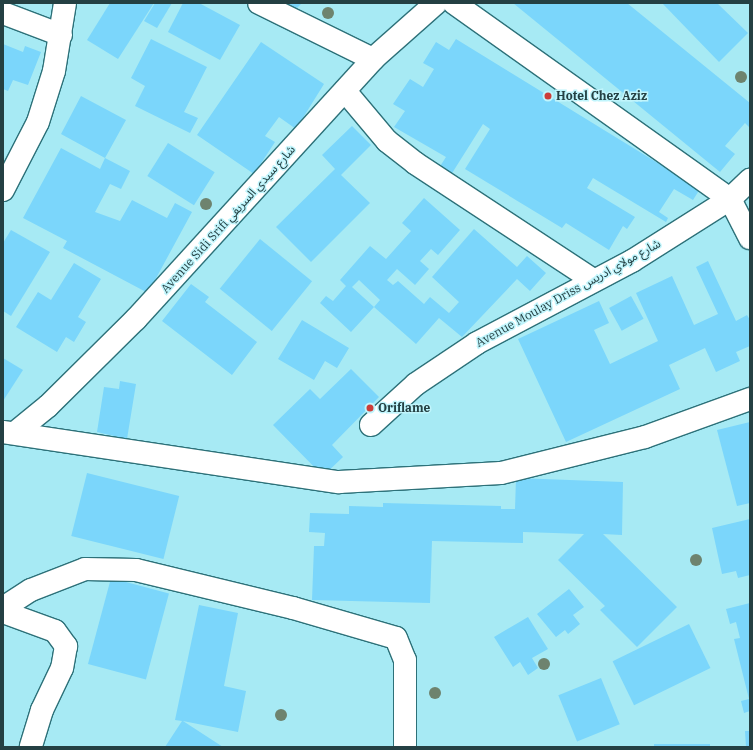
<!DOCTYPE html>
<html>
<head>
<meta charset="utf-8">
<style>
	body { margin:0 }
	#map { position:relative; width:753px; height:750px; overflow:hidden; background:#a7eaf4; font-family:"IBM Plex Serif","Noto Sans Arabic",serif }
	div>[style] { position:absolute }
	.building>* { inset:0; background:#7bd6fb; transform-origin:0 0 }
	.roads { filter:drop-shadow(1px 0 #2d7179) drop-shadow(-1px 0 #2d7179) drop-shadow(0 1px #2d7179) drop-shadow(0 -1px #2d7179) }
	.minor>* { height:22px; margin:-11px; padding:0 11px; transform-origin:11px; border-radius:11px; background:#fff }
	.trees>* { width:12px; height:12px; margin:-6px; border-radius:50%; background:#6e836e }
	.dots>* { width:11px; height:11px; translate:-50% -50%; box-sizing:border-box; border:2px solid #c0f5fc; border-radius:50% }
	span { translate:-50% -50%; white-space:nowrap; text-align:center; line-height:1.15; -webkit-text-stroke:3px #c0f5fc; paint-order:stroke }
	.poi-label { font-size:12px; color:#244043; font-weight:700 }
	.left { translate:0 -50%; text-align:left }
	.street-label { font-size:12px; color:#244043 }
	.frame { position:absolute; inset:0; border:4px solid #244043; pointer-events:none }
</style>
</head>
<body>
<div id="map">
	<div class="building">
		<div style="clip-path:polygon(110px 3px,154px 3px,118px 59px,87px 40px)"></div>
		<div style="clip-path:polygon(155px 3px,172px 3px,157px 28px,144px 21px)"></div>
		<div style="clip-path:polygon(183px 3px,199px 3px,240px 25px,220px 60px,168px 32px)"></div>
		<div style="clip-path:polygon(276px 3px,302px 3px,289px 16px)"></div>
		<div style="clip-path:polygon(513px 3px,627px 3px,750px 103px,750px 128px,745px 123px,725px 146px,735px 154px,720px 172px)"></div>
		<div style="clip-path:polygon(662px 3px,717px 3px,748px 33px,719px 62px)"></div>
		<div style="clip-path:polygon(151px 39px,207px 67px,184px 112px,198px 118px,190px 133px,135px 106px,145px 86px,131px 78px)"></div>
		<div style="clip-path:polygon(456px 39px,700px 189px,693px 200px,674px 189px,659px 212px,668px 218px,666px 222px,593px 178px,587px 188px,635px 217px,627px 229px,623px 226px,609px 250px,566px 223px,562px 228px,465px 169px,490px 129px,483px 124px,449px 178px,437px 171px,446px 157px,394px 127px,405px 111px,393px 104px,410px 79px,423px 87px,434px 69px,423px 63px,436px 42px,449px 50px)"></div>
		<div style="clip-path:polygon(261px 42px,324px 84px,296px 129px,279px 117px,265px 136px,275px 142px,254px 174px,197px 135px)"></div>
		<div style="clip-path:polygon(3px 44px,23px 52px,25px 46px,41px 52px,28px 85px,13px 80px,8px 91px,3px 89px)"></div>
		<div style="clip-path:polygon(81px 96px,126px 120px,105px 158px,130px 171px,121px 189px,110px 184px,95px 212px,120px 221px,132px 200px,167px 218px,175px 203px,192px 212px,148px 293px,63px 248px,67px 241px,23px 218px,61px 148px,100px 169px,105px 158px,61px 134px)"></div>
		<div style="clip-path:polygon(352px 126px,371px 145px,341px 175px,370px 203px,311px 262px,276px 227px,335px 169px,322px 155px)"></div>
		<div style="left:168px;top:143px;width:55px;height:39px;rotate:32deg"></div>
		<div style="clip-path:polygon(424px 198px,460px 230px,438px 255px,431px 249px,420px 261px,429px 269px,415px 285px,397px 269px,387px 280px,393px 285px,398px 281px,424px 304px,430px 297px,449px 313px,459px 302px,432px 277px,474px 229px,517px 267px,527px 256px,546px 273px,530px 291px,517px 279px,462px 337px,439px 318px,416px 344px,374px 307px,380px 300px,359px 280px,352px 287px,374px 307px,351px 332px,320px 303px,326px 296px,333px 301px,346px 286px,340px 280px,370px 246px,386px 259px,411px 231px,402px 223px)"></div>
		<div style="clip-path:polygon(11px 230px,50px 252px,11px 316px,3px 311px,3px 243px)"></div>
		<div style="left:260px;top:239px;width:67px;height:64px;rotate:39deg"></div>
		<div style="clip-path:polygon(708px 261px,736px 321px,747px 315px,750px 320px,750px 346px,736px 352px,740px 361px,716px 372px,705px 348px,669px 365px,680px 389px,566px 442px,518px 339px,599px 301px,609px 323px,594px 330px,610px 364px,658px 341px,636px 293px,672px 276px,694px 325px,718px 314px,696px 267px)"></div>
		<div style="clip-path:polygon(74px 263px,101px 279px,78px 317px,86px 322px,74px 342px,66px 337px,57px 352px,16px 327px,38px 292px,51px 300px)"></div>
		<div style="clip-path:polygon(191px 284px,209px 297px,205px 302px,257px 342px,232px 375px,162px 321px)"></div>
		<div style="left:631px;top:296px;width:26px;height:25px;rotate:61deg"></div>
		<div style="clip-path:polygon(302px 320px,349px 348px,337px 368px,325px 361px,314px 380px,278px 359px)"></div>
		<div style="clip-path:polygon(3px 358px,23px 370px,3px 401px)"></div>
		<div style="clip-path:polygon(351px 369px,379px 397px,332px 445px,343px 457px,323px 476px,273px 425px,310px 389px,320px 399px)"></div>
		<div style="clip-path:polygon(120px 381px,136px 384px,127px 439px,97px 432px,104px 387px,119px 389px)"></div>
		<div style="clip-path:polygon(750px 422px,750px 503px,737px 506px,717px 430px)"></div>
		<div style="left:87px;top:473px;width:95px;height:65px;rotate:14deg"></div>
		<div style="clip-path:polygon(516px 478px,623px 482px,622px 535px,603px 534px,677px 607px,637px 647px,600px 610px,605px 606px,558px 560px,584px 534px,523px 532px,523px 543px,432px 541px,430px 603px,312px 600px,314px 546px,324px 546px,325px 533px,309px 532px,310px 513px,349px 514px,349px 506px,383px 507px,383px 503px,501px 506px,501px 509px,515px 509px)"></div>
		<div style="clip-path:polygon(750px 519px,750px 575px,738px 578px,736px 571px,722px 574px,712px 528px)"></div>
		<div style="left:111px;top:578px;width:60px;height:89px;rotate:15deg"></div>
		<div style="clip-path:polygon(569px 589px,584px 607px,573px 615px,580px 624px,568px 634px,565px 630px,556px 637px,537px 614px)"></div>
		<div style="clip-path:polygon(750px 603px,750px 711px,744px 713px,741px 701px,749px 699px,734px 639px,740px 638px,736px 622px,730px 624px,726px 609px)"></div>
		<div style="clip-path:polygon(199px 605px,238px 613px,224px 686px,246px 691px,238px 732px,183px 721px,223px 747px,165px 747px,182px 721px,175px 720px)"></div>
		<div style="clip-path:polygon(528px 617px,548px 649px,532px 658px,538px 668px,528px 675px,520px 662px,513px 667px,494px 637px)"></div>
		<div style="left:689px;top:624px;width:49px;height:85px;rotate:64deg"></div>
		<div style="left:601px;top:678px;width:50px;height:46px;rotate:68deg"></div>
		<div style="clip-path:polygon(745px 731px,750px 731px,750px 747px,746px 747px)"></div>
		<div style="left:654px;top:744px;width:56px;height:3px"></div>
	</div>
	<div class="roads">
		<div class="minor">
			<div style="left:259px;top:3px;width:127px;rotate:26.2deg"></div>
			<div style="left:454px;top:3px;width:339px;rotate:35.4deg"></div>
			<div style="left:730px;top:199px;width:44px;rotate:62.9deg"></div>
			<div style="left:3px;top:13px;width:62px;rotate:20.8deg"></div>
			<div style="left:345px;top:91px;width:65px;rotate:50deg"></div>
			<div style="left:387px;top:141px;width:36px;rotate:38deg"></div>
			<div style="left:415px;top:163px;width:213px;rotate:33.3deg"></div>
			<div style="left:3px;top:190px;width:76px;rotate:-62.8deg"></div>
			<div style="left:38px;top:122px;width:53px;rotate:-72.6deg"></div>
			<div style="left:54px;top:71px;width:69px;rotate:-80.8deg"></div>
			<div style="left:371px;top:425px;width:61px;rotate:-42.3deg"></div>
			<div style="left:416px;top:384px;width:73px;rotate:-33.9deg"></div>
			<div style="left:477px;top:343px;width:175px;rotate:-27.9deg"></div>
			<div style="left:632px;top:261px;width:116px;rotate:-32.3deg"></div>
			<div style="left:730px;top:199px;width:28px;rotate:-44deg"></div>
			<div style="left:3px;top:432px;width:340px;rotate:8.5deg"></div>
			<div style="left:339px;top:482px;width:162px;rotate:-3.2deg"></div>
			<div style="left:501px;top:473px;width:148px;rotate:-14deg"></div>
			<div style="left:645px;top:437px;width:112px;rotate:-19.9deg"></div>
			<div style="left:16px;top:432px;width:41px;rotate:-39.1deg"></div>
			<div style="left:48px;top:406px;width:124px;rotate:-44.7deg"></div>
			<div style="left:136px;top:319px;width:352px;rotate:-47.6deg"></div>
			<div style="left:373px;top:59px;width:84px;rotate:-41.6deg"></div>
			<div style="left:3px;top:608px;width:33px;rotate:-33deg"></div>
			<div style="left:31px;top:590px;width:58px;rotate:-21.3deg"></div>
			<div style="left:85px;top:569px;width:51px;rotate:1.1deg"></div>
			<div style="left:136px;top:570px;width:162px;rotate:13.6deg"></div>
			<div style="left:293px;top:608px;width:107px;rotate:16.2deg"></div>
			<div style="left:396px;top:638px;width:24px;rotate:68deg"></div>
			<div style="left:405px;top:660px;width:87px;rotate:90deg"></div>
			<div style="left:3px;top:612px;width:55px;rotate:20.1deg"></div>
			<div style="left:55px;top:631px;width:19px;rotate:54deg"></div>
			<div style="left:66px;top:646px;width:22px;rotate:100deg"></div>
			<div style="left:62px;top:668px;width:47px;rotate:115.5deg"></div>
			<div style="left:42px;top:710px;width:39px;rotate:107deg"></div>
		</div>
	</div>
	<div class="trees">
		<div style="left:328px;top:13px"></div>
		<div style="left:741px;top:77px"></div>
		<div style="left:206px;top:204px"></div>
		<div style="left:696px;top:560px"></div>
		<div style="left:544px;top:664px"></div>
		<div style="left:435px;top:693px"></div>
		<div style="left:281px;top:715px"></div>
	</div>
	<div class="dots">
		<div style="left:548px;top:96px;background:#cc3d39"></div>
		<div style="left:370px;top:408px;background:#cc3d39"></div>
	</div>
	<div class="poi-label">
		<span class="left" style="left:556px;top:96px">Hotel Chez Aziz</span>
		<span class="left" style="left:378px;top:408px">Oriflame</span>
	</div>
	<div class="street-label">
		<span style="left:228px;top:219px;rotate:-48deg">Avenue Sidi Srifi شارع سيدي السريفي</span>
		<span style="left:568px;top:293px;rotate:-29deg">Avenue Moulay Driss شارع مولاي ادريس</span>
	</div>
	<div class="frame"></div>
</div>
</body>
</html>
